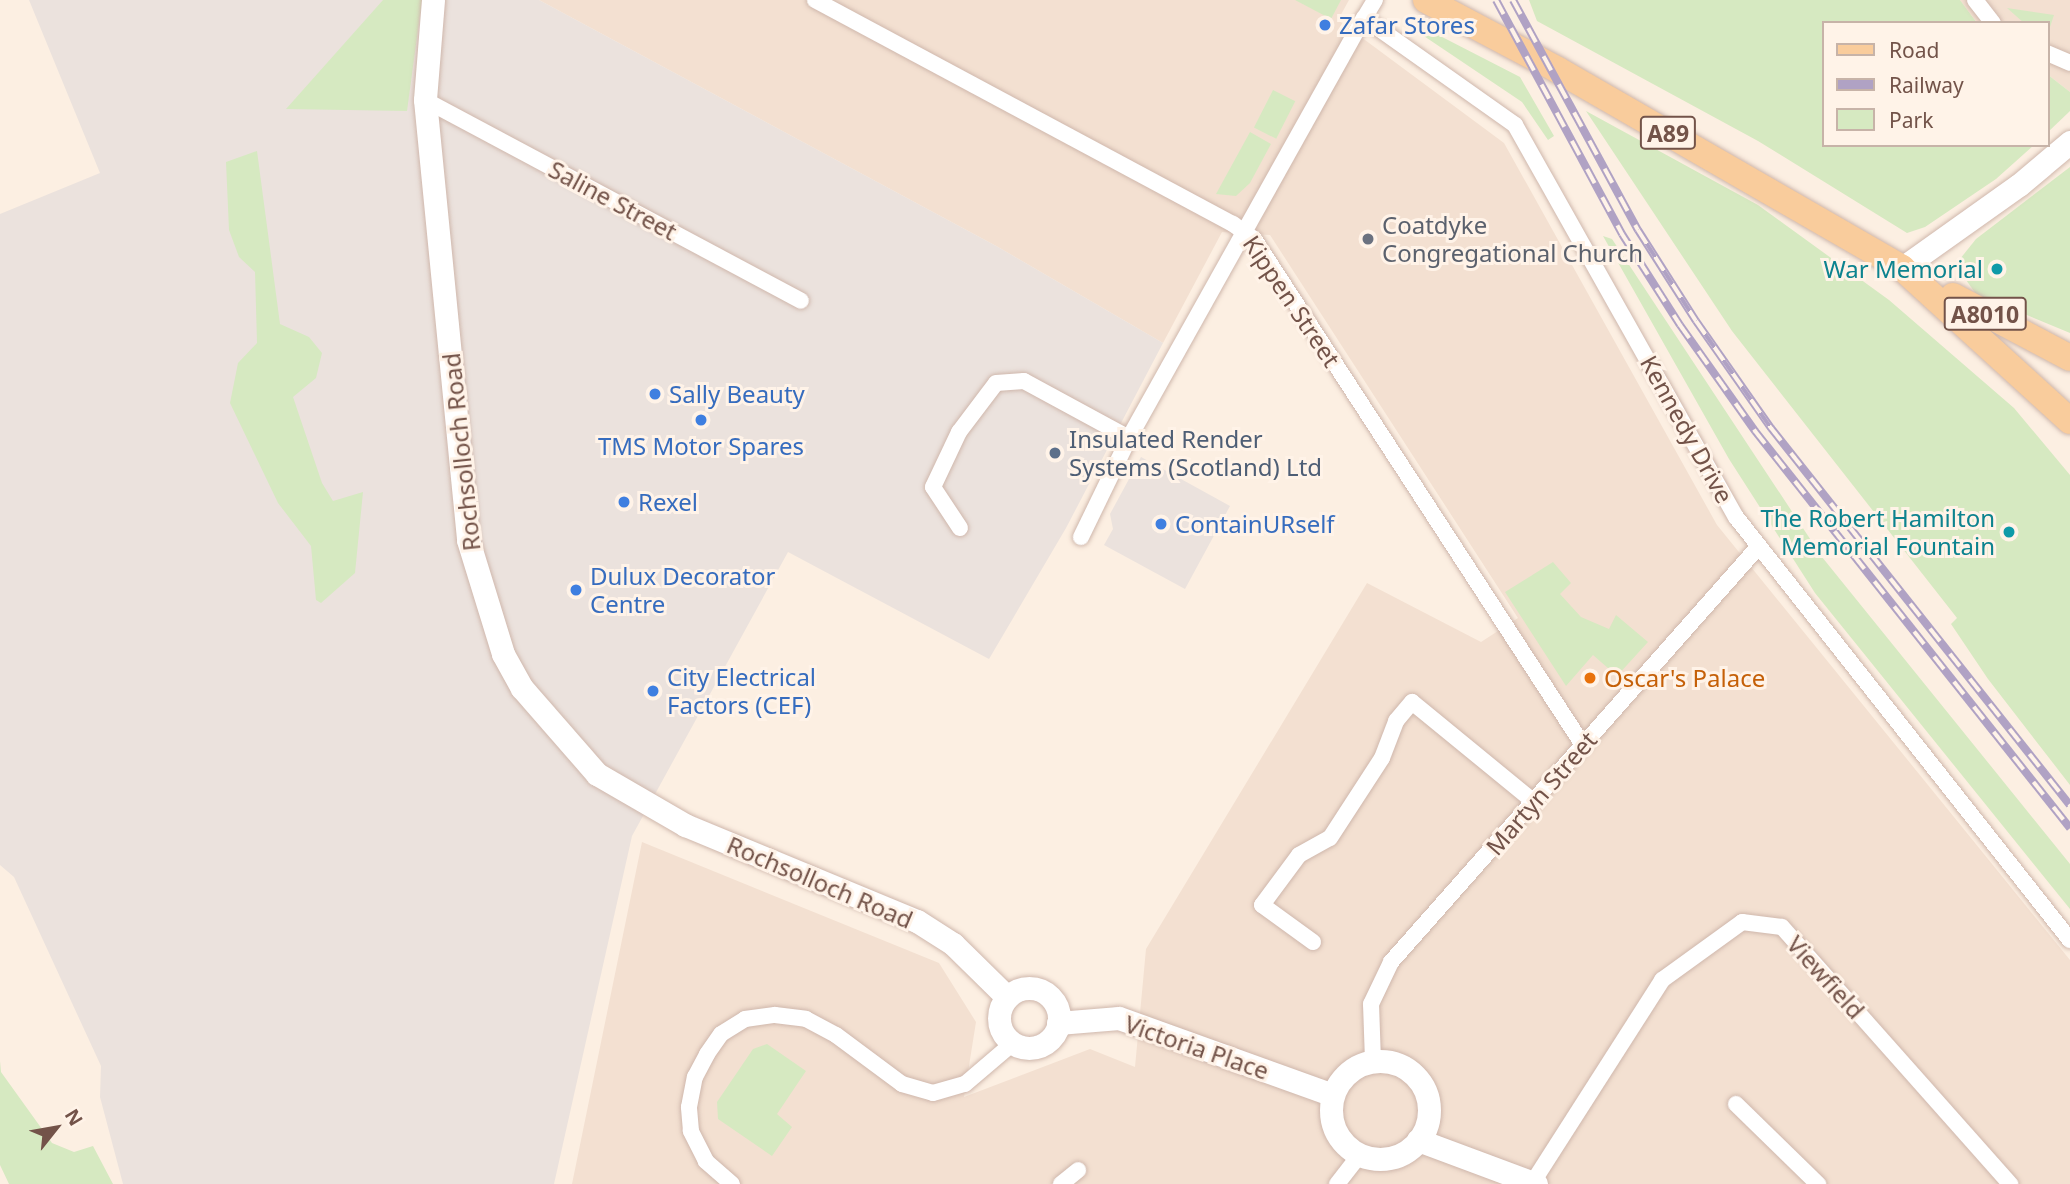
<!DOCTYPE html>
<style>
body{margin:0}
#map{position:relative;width:2070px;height:1184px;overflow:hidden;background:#fcefe2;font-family:"Noto Sans",sans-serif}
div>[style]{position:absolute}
.residential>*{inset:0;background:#f3e0d1}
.industrial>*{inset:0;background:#ebe2dd}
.green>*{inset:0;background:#d6e9c1;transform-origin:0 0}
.roads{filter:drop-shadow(0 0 2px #cfb7ac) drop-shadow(0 0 2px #cfb7ac)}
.street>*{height:16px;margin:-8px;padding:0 8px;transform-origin:8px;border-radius:8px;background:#fff}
.secondary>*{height:23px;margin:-11.5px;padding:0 11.5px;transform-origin:11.5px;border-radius:11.5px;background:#fff}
.secondary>.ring{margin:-11.5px;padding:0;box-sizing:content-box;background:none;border:23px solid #fff;border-radius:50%}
.primary>*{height:26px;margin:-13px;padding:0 13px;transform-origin:13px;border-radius:13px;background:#f9cc9c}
.rail>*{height:8px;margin-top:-4px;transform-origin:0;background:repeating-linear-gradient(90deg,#fff3e8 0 16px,#b0a2c4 0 32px);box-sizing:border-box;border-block:2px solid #b0a2c4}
.dots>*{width:19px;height:19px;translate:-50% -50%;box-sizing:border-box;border:4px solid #fff3e8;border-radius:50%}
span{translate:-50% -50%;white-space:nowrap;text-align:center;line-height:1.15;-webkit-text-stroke:6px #fff3e8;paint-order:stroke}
.shield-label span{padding:2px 5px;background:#fff3e8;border:2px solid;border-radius:5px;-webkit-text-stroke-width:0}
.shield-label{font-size:23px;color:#735349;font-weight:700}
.shop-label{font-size:24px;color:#366cbe}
.left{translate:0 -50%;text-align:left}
.street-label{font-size:24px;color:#735349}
.worship-label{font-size:24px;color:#5b616d}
.culture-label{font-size:24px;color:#0d838f}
.right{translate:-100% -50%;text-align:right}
.service-label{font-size:24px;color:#4e5e75}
.food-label{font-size:24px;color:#c56008}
.legend{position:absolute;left:1822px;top:21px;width:228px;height:126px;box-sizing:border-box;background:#fff3e8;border:2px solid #c7b3a8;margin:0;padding:9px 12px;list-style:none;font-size:21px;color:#735349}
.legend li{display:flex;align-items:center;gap:14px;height:35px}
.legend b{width:35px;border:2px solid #c7b3a8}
.north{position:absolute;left:21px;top:1093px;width:70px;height:70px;-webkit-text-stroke:5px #fff3e8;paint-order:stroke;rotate:59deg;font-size:19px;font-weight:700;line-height:28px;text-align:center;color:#735349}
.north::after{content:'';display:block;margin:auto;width:24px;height:32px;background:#735349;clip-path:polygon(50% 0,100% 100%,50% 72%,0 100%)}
</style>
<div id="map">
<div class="residential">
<i style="clip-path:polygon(539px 0,1349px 0,1338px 20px,1504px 143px,1717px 525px,2070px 960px,2070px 1184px,572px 1184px,642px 842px,939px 963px,976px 1022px,964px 1097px,1090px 1049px,1135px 1067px,1146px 949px,1367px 583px,1481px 642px,1518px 618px,1270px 235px,1222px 232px,1163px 343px,998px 247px)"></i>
<i style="clip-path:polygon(1960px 0,2070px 0,2070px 92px,2047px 74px,2047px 23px,1977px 23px)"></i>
</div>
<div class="industrial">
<i style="clip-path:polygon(29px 0,539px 0,998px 247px,1163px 343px,1066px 528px,989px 659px,788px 552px,632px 836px,554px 1184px,123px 1184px,100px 1097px,101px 1066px,14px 877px,0 865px,0 214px,100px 173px)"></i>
<i style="clip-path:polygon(1141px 457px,1230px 506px,1185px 589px,1104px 545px,1113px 529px,1110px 514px)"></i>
</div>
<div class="green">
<i style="clip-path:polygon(383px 0,422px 0,407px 111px,286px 109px)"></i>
<i style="clip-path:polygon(1295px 0,1341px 0,1331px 19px)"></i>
<i style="clip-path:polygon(1529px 0,1960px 0,1977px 23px,1823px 23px,1823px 145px,2034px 145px,1996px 179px,1925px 227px,1907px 233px,1758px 141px,1537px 21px)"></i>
<i style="clip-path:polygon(2007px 8px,2054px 15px,2048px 33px,2047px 23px,2024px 23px)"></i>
<i style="clip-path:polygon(1409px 20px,1520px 77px,1554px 136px,1548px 140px,1522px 102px,1406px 24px)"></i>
<i style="clip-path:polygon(2047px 74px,2070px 92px,2070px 111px,2047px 133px)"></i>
<i style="left:1273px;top:90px;width:25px;height:42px;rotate:27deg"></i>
<i style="clip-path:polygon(1586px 111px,1758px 205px,1889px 300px,2014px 408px,2070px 475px,2070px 785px,1988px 679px,1951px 624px,1957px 618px,1732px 331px)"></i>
<i style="clip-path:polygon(1250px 132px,1271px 144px,1250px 183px,1236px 196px,1216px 194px)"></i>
<i style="clip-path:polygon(257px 151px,280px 324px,309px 337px,322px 353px,316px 378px,293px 397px,322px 483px,333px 501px,363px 492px,355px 573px,321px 603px,316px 600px,311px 546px,278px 503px,230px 403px,238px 363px,257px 343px,255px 272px,239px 257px,229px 230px,226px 162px)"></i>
<i style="clip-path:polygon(2070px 167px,2070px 333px,1976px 294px,1959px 270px,1960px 259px,1976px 239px)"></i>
<i style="clip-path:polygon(1603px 236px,1612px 239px,1822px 557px,2070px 864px,2070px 909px,1815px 593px,1729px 459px)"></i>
<i style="clip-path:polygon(1553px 562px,1571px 583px,1560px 594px,1581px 617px,1609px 629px,1616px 615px,1648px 642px,1617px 676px,1593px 655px,1566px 686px,1505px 592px)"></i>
<i style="clip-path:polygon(767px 1044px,806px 1071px,777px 1114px,792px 1127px,772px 1156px,718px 1119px,717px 1102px,753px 1049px)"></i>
<i style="clip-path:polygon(0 1061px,1px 1072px,52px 1143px,74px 1152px,93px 1146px,113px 1184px,9px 1184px,0 1165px)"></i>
</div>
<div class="roads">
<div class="street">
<i style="left:815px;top:0;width:474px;rotate:28.2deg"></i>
<i style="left:1233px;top:224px;width:26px;rotate:36deg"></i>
<i style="left:1254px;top:239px;width:604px;rotate:56.97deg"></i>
<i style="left:1375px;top:0;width:21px;rotate:121deg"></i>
<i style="left:1364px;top:18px;width:185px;rotate:35.3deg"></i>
<i style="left:1515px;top:125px;width:450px;rotate:60.6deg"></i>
<i style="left:1736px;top:517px;width:539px;rotate:51.71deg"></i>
<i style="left:1975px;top:0;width:29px;rotate:52deg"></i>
<i style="left:2047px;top:53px;width:25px;rotate:23deg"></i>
<i style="left:425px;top:100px;width:426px;rotate:28.1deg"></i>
<i style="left:960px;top:528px;width:49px;rotate:-123.4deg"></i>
<i style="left:933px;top:487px;width:61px;rotate:-64.7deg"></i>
<i style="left:959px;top:432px;width:61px;rotate:-52.9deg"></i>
<i style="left:996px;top:383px;width:28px;rotate:-4deg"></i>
<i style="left:1024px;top:381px;width:119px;rotate:28.5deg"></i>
<i style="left:1129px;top:438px;width:481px;rotate:-60.8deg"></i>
<i style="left:1081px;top:537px;width:110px;rotate:-64.1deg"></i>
<i style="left:1313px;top:942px;width:63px;rotate:-144deg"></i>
<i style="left:1262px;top:905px;width:62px;rotate:-53.5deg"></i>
<i style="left:1299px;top:855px;width:35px;rotate:-29deg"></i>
<i style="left:1330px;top:838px;width:95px;rotate:-57deg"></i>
<i style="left:1382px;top:758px;width:40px;rotate:-69deg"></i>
<i style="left:1396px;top:721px;width:25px;rotate:-50deg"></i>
<i style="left:1412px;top:702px;width:158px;rotate:39.3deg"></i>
<i style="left:1373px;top:1061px;width:57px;rotate:-92deg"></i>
<i style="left:1371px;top:1004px;width:47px;rotate:-64.5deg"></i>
<i style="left:1391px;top:962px;width:555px;rotate:-48.5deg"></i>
<i style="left:1736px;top:1104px;width:115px;rotate:44.3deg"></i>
<i style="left:1533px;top:1182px;width:240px;rotate:-57.4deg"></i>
<i style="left:1662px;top:980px;width:99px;rotate:-35.9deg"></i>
<i style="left:1742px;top:922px;width:40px;rotate:7.1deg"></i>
<i style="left:1782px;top:927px;width:344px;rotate:48.4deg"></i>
<i style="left:732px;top:1184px;width:35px;rotate:-139deg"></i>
<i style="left:706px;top:1161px;width:34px;rotate:-117deg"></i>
<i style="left:691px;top:1131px;width:24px;rotate:-95deg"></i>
<i style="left:689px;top:1107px;width:31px;rotate:-79deg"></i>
<i style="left:695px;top:1077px;width:26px;rotate:-62deg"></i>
<i style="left:707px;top:1054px;width:24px;rotate:-55deg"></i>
<i style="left:721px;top:1034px;width:28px;rotate:-32deg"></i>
<i style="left:745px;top:1019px;width:30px;rotate:-8deg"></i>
<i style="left:775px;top:1015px;width:31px;rotate:7deg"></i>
<i style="left:806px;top:1019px;width:34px;rotate:28deg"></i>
<i style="left:836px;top:1035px;width:82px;rotate:36.6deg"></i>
<i style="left:902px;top:1084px;width:32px;rotate:16deg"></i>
<i style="left:933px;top:1093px;width:33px;rotate:-16deg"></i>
<i style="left:965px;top:1084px;width:63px;rotate:-40.5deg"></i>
<i style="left:1061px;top:1184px;width:22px;rotate:-39deg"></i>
<i style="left:1337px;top:1184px;width:37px;rotate:-52deg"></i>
</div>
<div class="secondary">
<i style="left:433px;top:0;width:100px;rotate:94.6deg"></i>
<i style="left:425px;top:100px;width:442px;rotate:84.4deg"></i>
<i style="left:468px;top:540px;width:119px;rotate:72.9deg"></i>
<i style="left:503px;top:654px;width:39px;rotate:61deg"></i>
<i style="left:522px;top:688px;width:114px;rotate:48.9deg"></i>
<i style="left:597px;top:774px;width:102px;rotate:30.1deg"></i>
<i style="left:685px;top:825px;width:251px;rotate:22.5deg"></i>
<i style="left:917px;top:921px;width:43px;rotate:32.6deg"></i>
<i style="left:953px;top:944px;width:76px;rotate:44.5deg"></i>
<i style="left:1902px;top:268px;width:143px;rotate:-35.4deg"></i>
<i style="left:2019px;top:185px;width:67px;rotate:-40.1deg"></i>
<i class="ring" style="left:999px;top:988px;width:37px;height:37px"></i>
<i style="left:1058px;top:1023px;width:61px;rotate:-4.7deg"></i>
<i style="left:1119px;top:1018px;width:227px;rotate:19.8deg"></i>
<i class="ring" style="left:1331px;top:1061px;width:75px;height:75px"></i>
<i style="left:1418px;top:1140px;width:126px;rotate:20.4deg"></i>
</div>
<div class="primary">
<i style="left:1426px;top:0;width:149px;rotate:27.9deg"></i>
<i style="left:1558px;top:70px;width:397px;rotate:29.9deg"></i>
<i style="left:1902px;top:268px;width:227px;rotate:42.3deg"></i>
<i style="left:1953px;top:296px;width:132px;rotate:27.9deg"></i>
</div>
</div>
<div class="rail">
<i style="left:1496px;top:0;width:266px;rotate:61.7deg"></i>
<i style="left:1622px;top:234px;width:108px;rotate:57.5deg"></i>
<i style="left:1680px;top:325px;width:130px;rotate:54.7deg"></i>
<i style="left:1755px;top:431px;width:507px;rotate:51.57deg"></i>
<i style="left:1513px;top:0;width:262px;rotate:61.5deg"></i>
<i style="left:1638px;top:230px;width:108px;rotate:57.5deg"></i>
<i style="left:1696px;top:321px;width:131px;rotate:55deg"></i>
<i style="left:1771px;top:428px;width:481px;rotate:51.6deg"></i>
</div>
<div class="dots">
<i style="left:1325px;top:25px;background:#3f7fe0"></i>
<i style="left:1368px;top:239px;background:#6b7280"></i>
<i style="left:1997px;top:269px;background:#0f9aa8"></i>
<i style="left:655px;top:394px;background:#3f7fe0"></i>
<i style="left:701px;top:420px;background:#3f7fe0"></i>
<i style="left:1055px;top:453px;background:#5c6f8a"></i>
<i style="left:624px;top:502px;background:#3f7fe0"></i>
<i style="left:1161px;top:524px;background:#3f7fe0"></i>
<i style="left:2009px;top:532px;background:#0f9aa8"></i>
<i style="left:576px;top:590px;background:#3f7fe0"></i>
<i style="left:1590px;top:678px;background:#e8710a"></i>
<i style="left:653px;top:691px;background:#3f7fe0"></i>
</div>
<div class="shield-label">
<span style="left:1668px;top:133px">A89</span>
<span style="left:1985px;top:314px">A8010</span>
</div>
<div class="shop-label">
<span class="left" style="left:1339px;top:25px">Zafar Stores</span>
<span class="left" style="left:669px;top:394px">Sally Beauty</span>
<span style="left:701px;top:446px">TMS Motor Spares</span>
<span class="left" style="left:638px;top:502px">Rexel</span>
<span class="left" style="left:1175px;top:524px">ContainURself</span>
<span class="left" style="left:590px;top:590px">Dulux Decorator<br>Centre</span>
<span class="left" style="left:667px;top:691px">City Electrical<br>Factors (CEF)</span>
</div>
<div class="street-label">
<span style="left:613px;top:200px;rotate:28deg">Saline Street</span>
<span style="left:1292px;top:301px;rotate:56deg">Kippen Street</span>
<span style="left:1687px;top:429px;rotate:61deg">Kennedy Drive</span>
<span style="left:461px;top:452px;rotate:-96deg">Rochsolloch Road</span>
<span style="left:1541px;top:793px;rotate:-49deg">Martyn Street</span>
<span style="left:820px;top:882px;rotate:23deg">Rochsolloch Road</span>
<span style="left:1826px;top:977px;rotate:48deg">Viewfield</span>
<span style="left:1197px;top:1047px;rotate:19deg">Victoria Place</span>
</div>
<div class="worship-label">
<span class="left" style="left:1382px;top:239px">Coatdyke<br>Congregational Church</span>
</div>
<div class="culture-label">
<span class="right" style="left:1983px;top:269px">War Memorial</span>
<span class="right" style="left:1995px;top:532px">The Robert Hamilton<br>Memorial Fountain</span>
</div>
<div class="service-label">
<span class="left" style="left:1069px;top:453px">Insulated Render<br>Systems (Scotland) Ltd</span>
</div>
<div class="food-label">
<span class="left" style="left:1604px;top:678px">Oscar's Palace</span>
</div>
<ul class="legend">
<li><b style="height:9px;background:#f9cc9c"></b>Road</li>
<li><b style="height:9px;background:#b0a2c4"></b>Railway</li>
<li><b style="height:19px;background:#d6e9c1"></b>Park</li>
</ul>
<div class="north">N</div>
</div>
